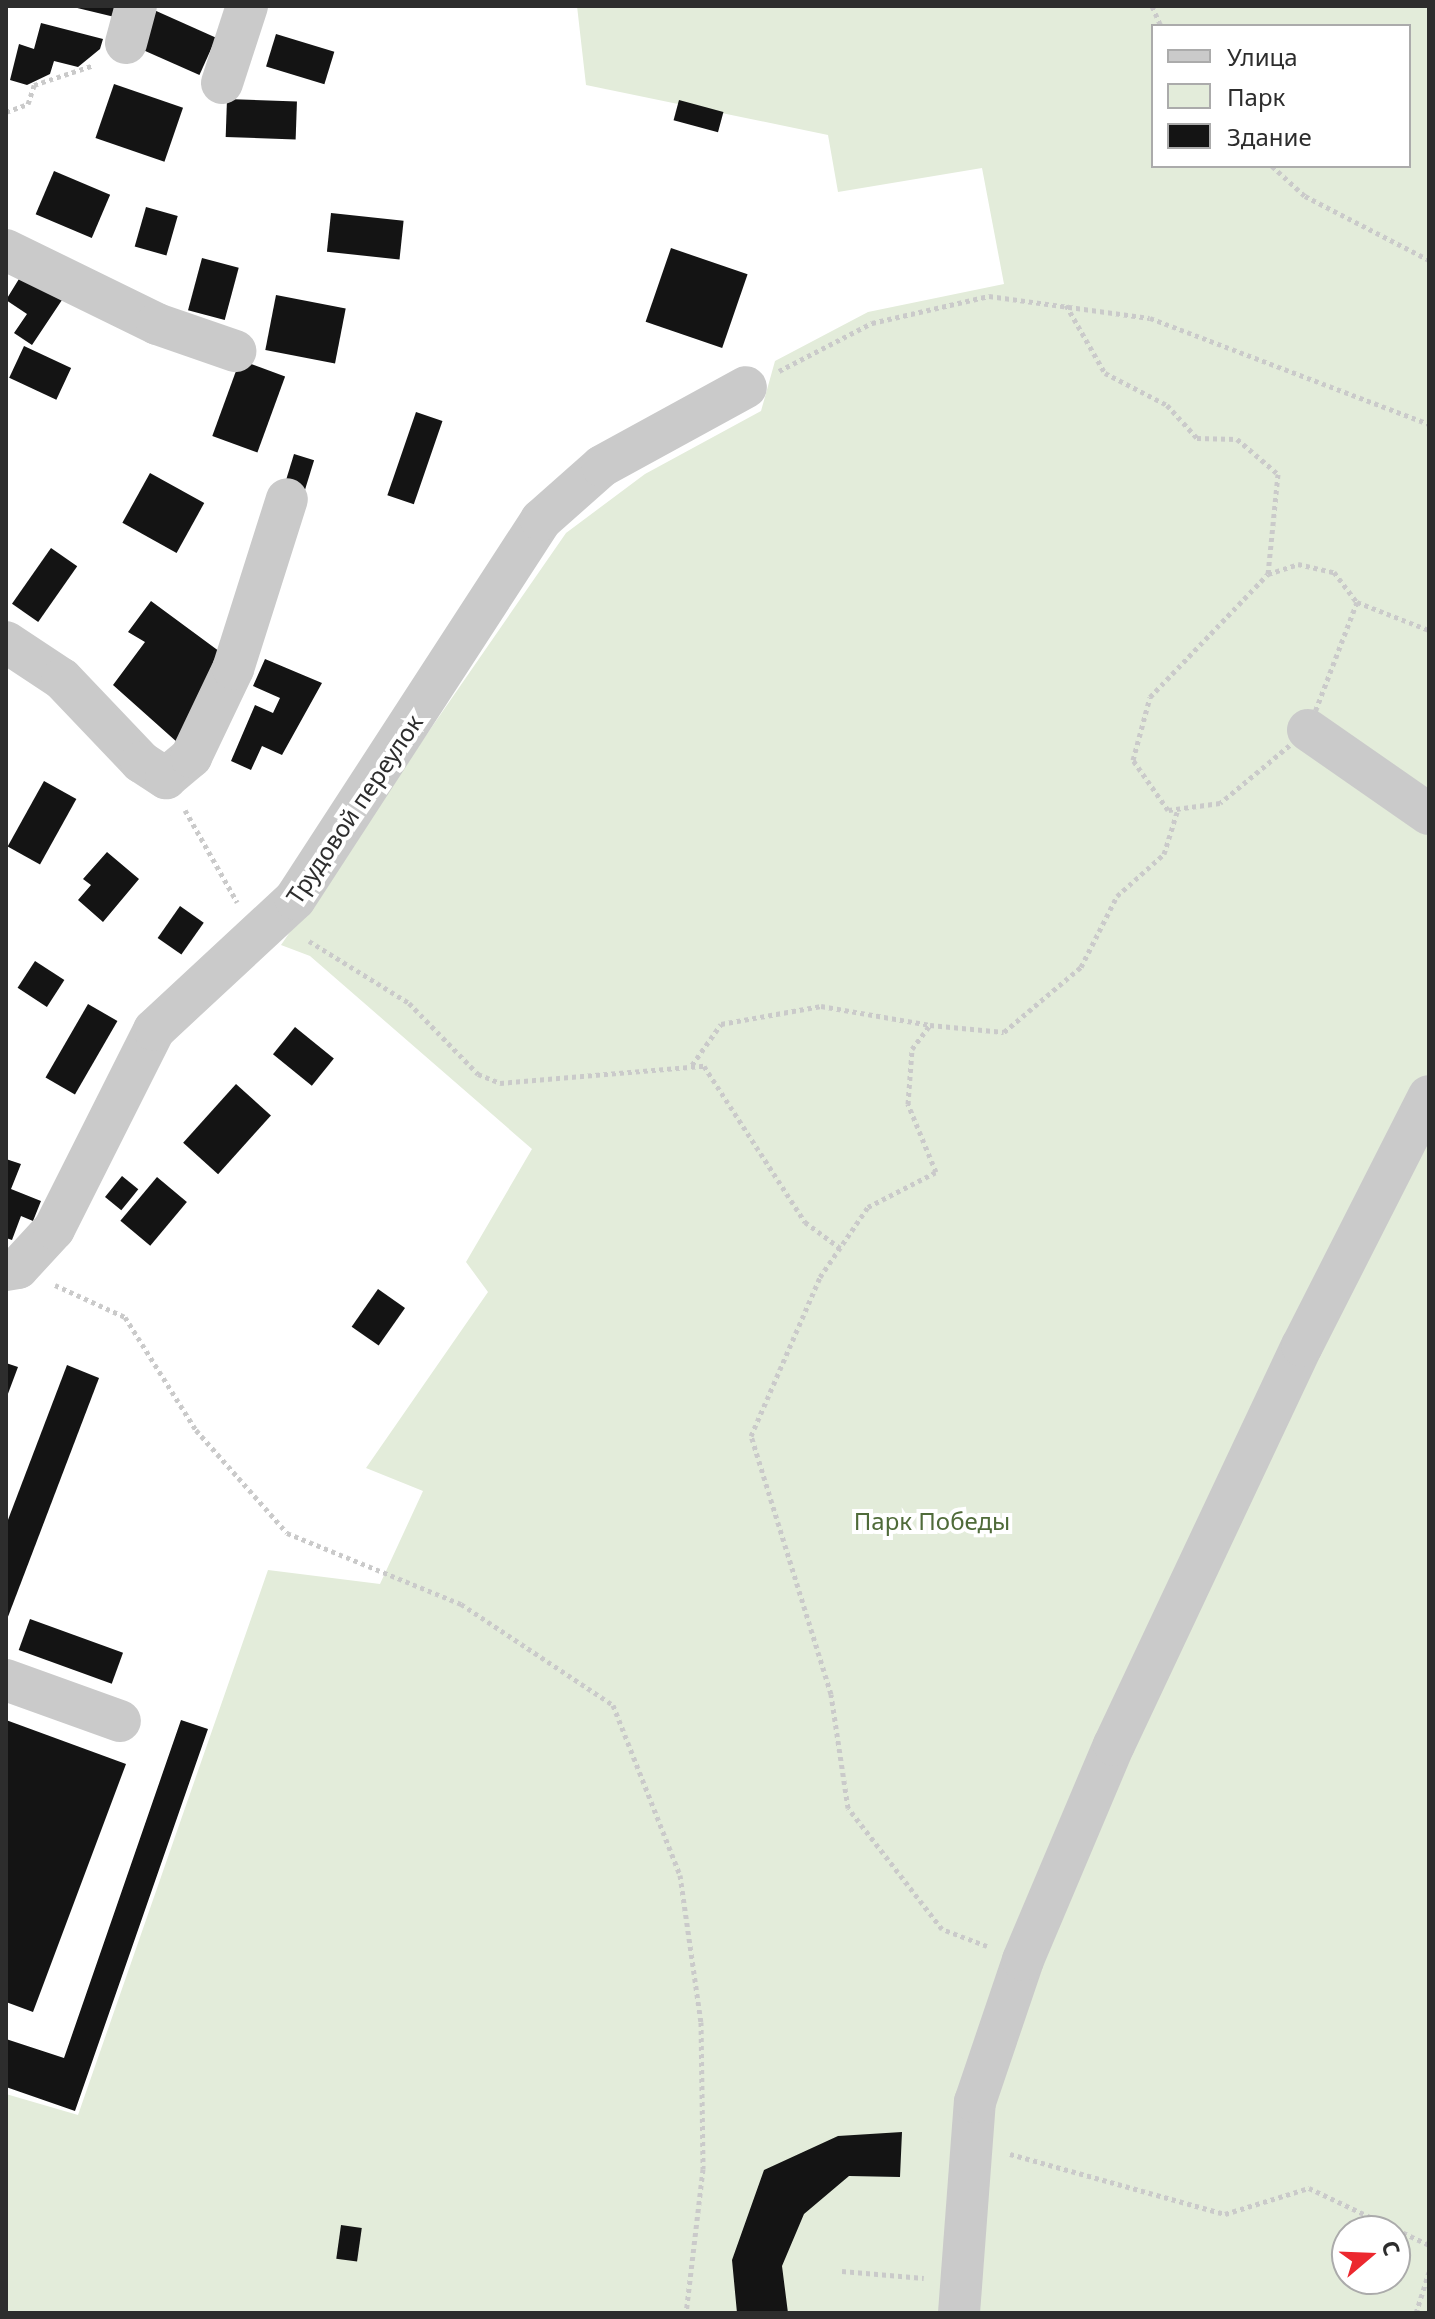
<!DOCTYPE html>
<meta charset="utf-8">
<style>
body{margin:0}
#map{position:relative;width:1435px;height:2319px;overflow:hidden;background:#fff;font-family:"Noto Sans",sans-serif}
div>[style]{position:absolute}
.green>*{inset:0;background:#e3ecda}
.building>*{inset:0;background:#141414;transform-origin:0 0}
.path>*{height:5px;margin-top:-2.5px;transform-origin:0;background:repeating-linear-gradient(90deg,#cacaca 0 4px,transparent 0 8px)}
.minor>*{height:42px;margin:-21px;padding:0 21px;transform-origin:21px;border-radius:21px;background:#cacaca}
span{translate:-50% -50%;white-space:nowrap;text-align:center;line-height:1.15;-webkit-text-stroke:8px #fff;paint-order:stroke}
.street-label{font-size:24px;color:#2d2d2d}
.park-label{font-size:24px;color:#4f6b39}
.frame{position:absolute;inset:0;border:8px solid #2d2d2d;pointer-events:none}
.legend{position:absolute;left:1151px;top:24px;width:260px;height:144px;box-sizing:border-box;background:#fff;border:2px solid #ababab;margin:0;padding:10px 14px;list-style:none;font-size:24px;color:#2d2d2d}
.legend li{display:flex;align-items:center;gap:16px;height:40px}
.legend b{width:40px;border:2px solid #ababab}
.north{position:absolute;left:1331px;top:2215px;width:80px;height:80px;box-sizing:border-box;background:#fff;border:2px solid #ababab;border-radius:50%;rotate:71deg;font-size:22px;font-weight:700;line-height:32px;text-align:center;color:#2d2d2d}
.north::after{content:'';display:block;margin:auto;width:28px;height:36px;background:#ec282f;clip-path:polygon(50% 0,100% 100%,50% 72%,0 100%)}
</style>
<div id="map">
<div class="green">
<i style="clip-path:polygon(evenodd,577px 6px,1429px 6px,1429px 2313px,6px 2313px,6px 2094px,78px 2115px,268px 1570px,380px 1584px,423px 1491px,366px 1468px,488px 1292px,466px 1262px,532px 1149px,310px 956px,281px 945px,566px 533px,645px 474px,761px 411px,775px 361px,868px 312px,1004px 284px,982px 168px,838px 192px,828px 135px,586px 85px,577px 6px,1153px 26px,1409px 26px,1409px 166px,1153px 166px,1153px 26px,577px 6px,1347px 2231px,1395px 2231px,1395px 2279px,1347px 2279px,1347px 2231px)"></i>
</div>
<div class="building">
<i style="clip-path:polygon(69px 6px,131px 6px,127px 20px)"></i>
<i style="left:154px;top:10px;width:68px;height:41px;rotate:24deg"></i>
<i style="clip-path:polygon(41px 23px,103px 39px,100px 49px,78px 67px,54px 61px,50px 74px,27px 85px,10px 80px,19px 44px,34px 49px)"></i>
<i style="left:276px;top:34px;width:61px;height:34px;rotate:17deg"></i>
<i style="left:114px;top:84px;width:73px;height:57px;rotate:19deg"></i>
<i style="left:227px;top:99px;width:70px;height:38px;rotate:2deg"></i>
<i style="left:679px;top:100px;width:46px;height:21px;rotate:15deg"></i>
<i style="left:54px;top:171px;width:61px;height:47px;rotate:23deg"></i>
<i style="left:146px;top:207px;width:33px;height:41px;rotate:16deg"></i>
<i style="left:331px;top:213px;width:73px;height:39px;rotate:6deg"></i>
<i style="left:671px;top:248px;width:81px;height:78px;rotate:19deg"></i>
<i style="left:202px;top:258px;width:38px;height:54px;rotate:15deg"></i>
<i style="clip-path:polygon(22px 274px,62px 300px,32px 345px,14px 333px,27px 314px,6px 300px)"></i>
<i style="left:276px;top:295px;width:71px;height:56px;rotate:11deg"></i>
<i style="left:24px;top:346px;width:52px;height:35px;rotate:25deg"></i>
<i style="left:240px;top:360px;width:48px;height:81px;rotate:20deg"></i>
<i style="left:416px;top:412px;width:28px;height:88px;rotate:19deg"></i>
<i style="left:294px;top:454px;width:21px;height:35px;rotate:17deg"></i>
<i style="left:150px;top:473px;width:62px;height:57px;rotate:29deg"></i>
<i style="left:51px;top:548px;width:32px;height:68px;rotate:35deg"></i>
<i style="clip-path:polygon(151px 601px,231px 660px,187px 751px,113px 685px,145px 642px,128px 632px)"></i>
<i style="clip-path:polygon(265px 659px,322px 683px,282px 755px,262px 746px,251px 770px,231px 761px,255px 705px,273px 713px,280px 698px,253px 686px)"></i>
<i style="left:44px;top:781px;width:37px;height:75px;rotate:29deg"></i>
<i style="clip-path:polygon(107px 852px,139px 879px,103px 922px,78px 900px,91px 885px,83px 879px)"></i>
<i style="left:180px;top:906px;width:29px;height:39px;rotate:35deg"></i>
<i style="left:35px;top:961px;width:35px;height:32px;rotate:33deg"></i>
<i style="left:88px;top:1004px;width:34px;height:85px;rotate:30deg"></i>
<i style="left:295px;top:1027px;width:50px;height:35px;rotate:39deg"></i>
<i style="left:236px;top:1084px;width:47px;height:79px;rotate:42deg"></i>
<i style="clip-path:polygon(6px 1159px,21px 1164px,11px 1189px,41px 1201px,33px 1221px,21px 1216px,12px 1240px,6px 1238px)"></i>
<i style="left:122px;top:1176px;width:21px;height:27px;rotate:39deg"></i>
<i style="left:157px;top:1177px;width:39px;height:57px;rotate:40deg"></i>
<i style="left:378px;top:1289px;width:33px;height:46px;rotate:35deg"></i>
<i style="clip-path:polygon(6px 1363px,18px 1367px,6px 1399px)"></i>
<i style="clip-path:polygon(67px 1365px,99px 1378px,6px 1622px,6px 1525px)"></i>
<i style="left:30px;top:1619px;width:99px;height:33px;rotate:20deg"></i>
<i style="clip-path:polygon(6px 1720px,126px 1764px,33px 2012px,6px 2002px)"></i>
<i style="clip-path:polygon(181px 1720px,208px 1729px,75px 2111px,6px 2087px,6px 2039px,64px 2058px)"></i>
<i style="clip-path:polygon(902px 2132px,900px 2177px,849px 2176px,804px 2214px,782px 2266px,788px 2313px,737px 2313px,732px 2260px,764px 2170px,838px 2136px)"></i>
<i style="left:341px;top:2225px;width:21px;height:34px;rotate:8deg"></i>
</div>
<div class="path">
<i style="left:1152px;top:6px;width:22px;rotate:66deg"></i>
<i style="left:6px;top:112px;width:23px;rotate:-20deg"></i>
<i style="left:28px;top:104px;width:20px;rotate:-72deg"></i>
<i style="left:34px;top:85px;width:63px;rotate:-18.4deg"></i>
<i style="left:1272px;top:166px;width:45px;rotate:42.3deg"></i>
<i style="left:1305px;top:196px;width:140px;rotate:27.3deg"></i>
<i style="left:1066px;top:305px;width:78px;rotate:60.2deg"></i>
<i style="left:1105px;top:373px;width:70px;rotate:27.3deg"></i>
<i style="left:1167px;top:405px;width:45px;rotate:47.7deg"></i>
<i style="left:1197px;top:438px;width:40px;rotate:1.4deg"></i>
<i style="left:1237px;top:439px;width:54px;rotate:40.5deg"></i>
<i style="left:1278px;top:474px;width:100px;rotate:95.7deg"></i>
<i style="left:779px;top:371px;width:105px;rotate:-27.3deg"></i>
<i style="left:872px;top:323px;width:120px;rotate:-13deg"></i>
<i style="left:989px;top:296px;width:162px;rotate:7.8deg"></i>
<i style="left:1150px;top:318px;width:298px;rotate:20.8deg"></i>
<i style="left:1298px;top:564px;width:37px;rotate:13deg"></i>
<i style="left:1334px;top:572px;width:38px;rotate:53deg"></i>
<i style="left:1357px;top:602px;width:137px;rotate:110.9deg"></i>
<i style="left:1308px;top:730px;width:114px;rotate:140.3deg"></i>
<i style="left:1220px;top:803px;width:52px;rotate:172.3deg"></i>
<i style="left:1168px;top:810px;width:61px;rotate:-125deg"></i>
<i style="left:1133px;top:760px;width:65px;rotate:-74.9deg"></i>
<i style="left:1150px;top:697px;width:170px;rotate:-46.2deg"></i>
<i style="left:1268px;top:574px;width:32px;rotate:-18deg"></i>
<i style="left:1357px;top:602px;width:77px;rotate:21.3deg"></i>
<i style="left:185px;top:810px;width:106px;rotate:60.5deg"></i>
<i style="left:309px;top:941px;width:118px;rotate:31.8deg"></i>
<i style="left:409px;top:1003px;width:99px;rotate:45.8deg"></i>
<i style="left:478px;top:1074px;width:24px;rotate:22deg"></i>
<i style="left:500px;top:1083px;width:205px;rotate:-4.8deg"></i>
<i style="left:704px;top:1066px;width:186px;rotate:57.1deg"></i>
<i style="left:805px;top:1222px;width:44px;rotate:36.6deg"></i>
<i style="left:692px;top:1065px;width:50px;rotate:-54.7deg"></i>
<i style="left:721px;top:1024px;width:102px;rotate:-10.2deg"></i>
<i style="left:821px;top:1006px;width:111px;rotate:9.9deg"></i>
<i style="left:55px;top:1285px;width:77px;rotate:24.6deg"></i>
<i style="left:125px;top:1317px;width:133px;rotate:57.9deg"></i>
<i style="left:196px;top:1430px;width:137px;rotate:48.5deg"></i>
<i style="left:287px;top:1533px;width:188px;rotate:22.2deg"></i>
<i style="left:461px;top:1604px;width:182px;rotate:33.6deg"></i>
<i style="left:613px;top:1705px;width:183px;rotate:68.5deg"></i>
<i style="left:680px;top:1875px;width:148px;rotate:81.9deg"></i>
<i style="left:701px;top:2022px;width:147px;rotate:89.2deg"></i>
<i style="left:703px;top:2169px;width:145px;rotate:96.7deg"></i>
<i style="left:987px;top:1946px;width:48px;rotate:-159.3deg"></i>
<i style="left:942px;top:1929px;width:153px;rotate:-127.8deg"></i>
<i style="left:848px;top:1808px;width:115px;rotate:-98.5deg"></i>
<i style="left:831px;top:1694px;width:270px;rotate:-107.2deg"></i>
<i style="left:751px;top:1436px;width:173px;rotate:-66.5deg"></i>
<i style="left:820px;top:1277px;width:85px;rotate:-55.6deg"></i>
<i style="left:868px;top:1207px;width:76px;rotate:-27.2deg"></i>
<i style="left:936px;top:1172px;width:74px;rotate:-112.4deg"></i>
<i style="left:908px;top:1104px;width:55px;rotate:-85.8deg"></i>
<i style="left:912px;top:1049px;width:30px;rotate:-53deg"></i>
<i style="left:930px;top:1025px;width:74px;rotate:5.4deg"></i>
<i style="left:1004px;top:1032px;width:101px;rotate:-40.2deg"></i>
<i style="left:1081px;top:967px;width:80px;rotate:-63.1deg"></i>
<i style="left:1117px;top:896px;width:63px;rotate:-41.8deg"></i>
<i style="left:1164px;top:854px;width:47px;rotate:-72.7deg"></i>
<i style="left:1010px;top:2154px;width:223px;rotate:15.6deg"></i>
<i style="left:1225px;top:2214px;width:88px;rotate:-17.2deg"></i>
<i style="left:1309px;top:2188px;width:133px;rotate:25.4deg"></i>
<i style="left:842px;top:2271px;width:82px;rotate:4.9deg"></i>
<i style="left:1416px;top:2313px;width:43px;rotate:-72.4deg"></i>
</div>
<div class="minor">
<i style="left:126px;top:43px;width:38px;rotate:-75deg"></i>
<i style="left:222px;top:83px;width:81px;rotate:-72deg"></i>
<i style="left:6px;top:250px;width:168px;rotate:26.1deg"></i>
<i style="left:157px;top:324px;width:83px;rotate:19.1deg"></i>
<i style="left:6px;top:642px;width:67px;rotate:33.5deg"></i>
<i style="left:62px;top:679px;width:115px;rotate:46.4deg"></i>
<i style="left:141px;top:762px;width:30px;rotate:33deg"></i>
<i style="left:166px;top:778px;width:33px;rotate:-40deg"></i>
<i style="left:191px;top:757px;width:98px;rotate:-64.5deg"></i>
<i style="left:233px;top:669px;width:178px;rotate:-72.4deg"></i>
<i style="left:1308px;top:730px;width:147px;rotate:34.8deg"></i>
<i style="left:6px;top:1270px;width:12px;rotate:-9deg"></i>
<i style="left:18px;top:1268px;width:53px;rotate:-47.3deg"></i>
<i style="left:54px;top:1229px;width:223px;rotate:-63.3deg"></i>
<i style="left:154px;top:1030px;width:192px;rotate:-42.9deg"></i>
<i style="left:295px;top:899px;width:452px;rotate:-57deg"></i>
<i style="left:541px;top:520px;width:81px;rotate:-41.5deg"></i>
<i style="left:602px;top:466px;width:164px;rotate:-28.7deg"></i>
<i style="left:6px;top:1680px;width:121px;rotate:19.8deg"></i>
<i style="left:959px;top:2313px;width:212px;rotate:-85.7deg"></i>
<i style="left:975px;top:2102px;width:150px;rotate:-71.3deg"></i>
<i style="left:1023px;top:1960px;width:233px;rotate:-67.1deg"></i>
<i style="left:1114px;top:1745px;width:441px;rotate:-64.8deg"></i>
<i style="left:1302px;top:1346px;width:280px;rotate:-63.1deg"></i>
</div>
<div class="street-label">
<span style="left:354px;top:809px;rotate:-56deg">Трудовой переулок</span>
</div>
<div class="park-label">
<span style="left:932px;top:1521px">Парк Победы</span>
</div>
<div class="frame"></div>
<ul class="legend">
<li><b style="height:10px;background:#cacaca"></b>Улица</li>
<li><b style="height:22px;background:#e3ecda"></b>Парк</li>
<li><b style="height:22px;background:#141414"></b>Здание</li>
</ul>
<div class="north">С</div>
</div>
